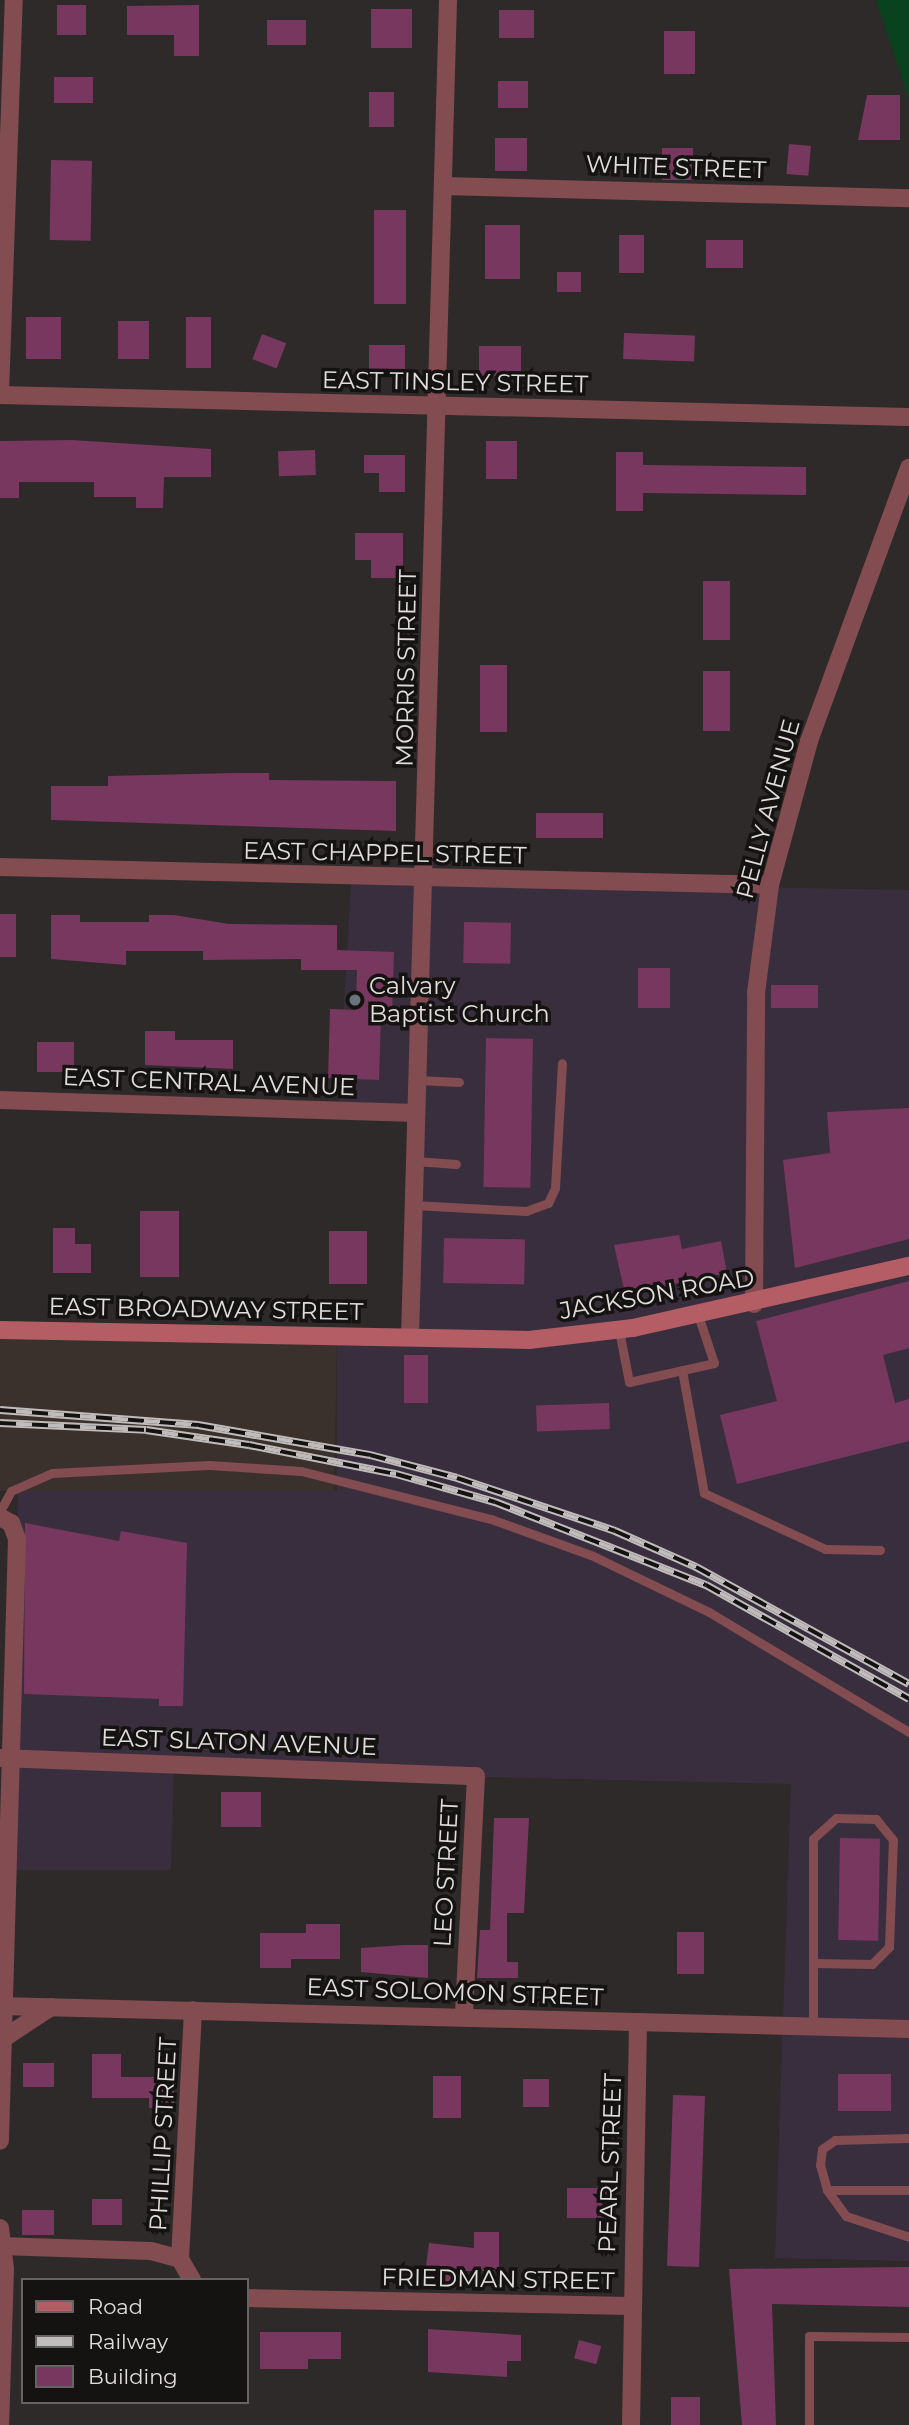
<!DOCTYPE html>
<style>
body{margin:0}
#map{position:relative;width:909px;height:2425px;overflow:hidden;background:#2d2a29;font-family:Montserrat,sans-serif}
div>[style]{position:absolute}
.built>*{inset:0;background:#3a302c;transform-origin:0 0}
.industrial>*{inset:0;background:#392e3d}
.green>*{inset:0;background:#08421f}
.building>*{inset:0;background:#78375e;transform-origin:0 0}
.lane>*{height:9px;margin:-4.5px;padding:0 4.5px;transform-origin:4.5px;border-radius:4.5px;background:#834c50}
.street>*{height:18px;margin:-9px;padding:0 9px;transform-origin:9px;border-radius:9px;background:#834c50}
.secondary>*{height:18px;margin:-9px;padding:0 9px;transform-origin:9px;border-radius:9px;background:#b45d65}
.rail>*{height:8px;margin-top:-4px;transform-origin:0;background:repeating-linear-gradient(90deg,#151312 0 16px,#bfbcbb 0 32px);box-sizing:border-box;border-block:2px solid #bfbcbb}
.dots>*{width:19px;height:19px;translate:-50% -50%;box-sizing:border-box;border:4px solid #151312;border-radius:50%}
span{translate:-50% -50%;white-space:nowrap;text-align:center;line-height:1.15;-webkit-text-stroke:7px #151312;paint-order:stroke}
.street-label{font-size:24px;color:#e0dddc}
.poi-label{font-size:24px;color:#e0dddc}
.left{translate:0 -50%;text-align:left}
.legend{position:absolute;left:21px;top:2278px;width:228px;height:126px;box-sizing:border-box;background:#151312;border:2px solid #666463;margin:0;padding:9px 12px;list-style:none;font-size:21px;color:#e0dddc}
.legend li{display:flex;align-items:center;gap:14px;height:35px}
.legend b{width:35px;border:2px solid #666463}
</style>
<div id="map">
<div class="built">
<i style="left:0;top:1334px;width:337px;height:157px;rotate:1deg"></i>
</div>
<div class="industrial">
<i style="clip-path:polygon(422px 881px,909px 890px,909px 2261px,775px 2258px,791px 1784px,174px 1770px,171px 1870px,10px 1870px,18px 1491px,337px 1491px,337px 1342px,406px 1342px,411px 1115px,338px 1110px,351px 884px)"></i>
</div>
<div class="green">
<i style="clip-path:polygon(876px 0,909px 0,909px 99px)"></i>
</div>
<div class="building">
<i style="left:57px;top:5px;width:29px;height:30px"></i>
<i style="clip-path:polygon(199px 5px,199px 56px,174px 56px,174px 35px,127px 35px,127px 6px)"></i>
<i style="left:371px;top:9px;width:41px;height:39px"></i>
<i style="left:499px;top:10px;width:35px;height:28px"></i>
<i style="left:267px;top:20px;width:39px;height:25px"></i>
<i style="left:664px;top:31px;width:31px;height:43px"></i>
<i style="left:54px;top:77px;width:39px;height:26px"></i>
<i style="left:498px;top:81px;width:30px;height:27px"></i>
<i style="left:369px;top:92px;width:25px;height:35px"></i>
<i style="clip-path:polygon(867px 95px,900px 95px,900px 140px,858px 140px)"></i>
<i style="left:495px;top:138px;width:32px;height:33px"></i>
<i style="left:789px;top:144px;width:22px;height:30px;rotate:5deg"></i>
<i style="left:662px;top:148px;width:31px;height:32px"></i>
<i style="left:51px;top:160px;width:41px;height:80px;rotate:1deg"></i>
<i style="left:374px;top:210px;width:32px;height:94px"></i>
<i style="left:485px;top:225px;width:35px;height:54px"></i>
<i style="left:619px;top:235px;width:25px;height:38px"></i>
<i style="left:706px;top:240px;width:37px;height:28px"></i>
<i style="left:557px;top:272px;width:24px;height:20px"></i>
<i style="left:26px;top:317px;width:35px;height:42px"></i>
<i style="left:186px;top:317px;width:25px;height:51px"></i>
<i style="left:118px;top:321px;width:31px;height:38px"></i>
<i style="left:624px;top:333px;width:71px;height:26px;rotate:2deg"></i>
<i style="left:262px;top:334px;width:26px;height:27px;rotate:21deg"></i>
<i style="left:369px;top:345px;width:36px;height:28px"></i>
<i style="left:479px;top:346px;width:42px;height:30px"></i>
<i style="clip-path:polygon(72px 440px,211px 449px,211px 477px,164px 477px,163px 508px,136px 508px,136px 497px,94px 497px,94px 482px,19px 482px,19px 498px,0 498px,0 441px)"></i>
<i style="left:486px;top:441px;width:31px;height:38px"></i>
<i style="left:315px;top:450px;width:25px;height:37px;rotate:88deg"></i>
<i style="clip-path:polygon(616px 452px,643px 452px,643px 465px,806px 467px,806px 495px,643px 493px,643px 511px,616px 511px)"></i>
<i style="clip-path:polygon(364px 455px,405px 455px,405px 492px,379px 492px,379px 473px,364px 473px)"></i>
<i style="clip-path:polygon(355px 533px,403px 533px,403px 578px,371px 578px,371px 560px,355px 560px)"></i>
<i style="left:703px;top:581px;width:27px;height:59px"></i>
<i style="left:480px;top:665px;width:27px;height:67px"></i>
<i style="left:703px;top:671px;width:27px;height:60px"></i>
<i style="clip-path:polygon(234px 773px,269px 773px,269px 780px,396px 781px,396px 831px,51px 820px,51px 786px,108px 786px,108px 776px)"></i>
<i style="left:536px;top:813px;width:67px;height:25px"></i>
<i style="left:0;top:914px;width:16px;height:43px"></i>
<i style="clip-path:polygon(51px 915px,80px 915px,80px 922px,149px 922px,149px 915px,174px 915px,229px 924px,337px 925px,337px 950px,394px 952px,392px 1018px,381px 1017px,379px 1080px,328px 1078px,330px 1009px,356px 1010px,357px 970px,301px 970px,301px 959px,203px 960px,203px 951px,126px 951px,126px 965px,51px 959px)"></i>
<i style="left:464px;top:922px;width:47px;height:41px;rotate:1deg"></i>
<i style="left:638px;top:968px;width:32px;height:40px"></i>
<i style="left:771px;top:985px;width:47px;height:23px"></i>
<i style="clip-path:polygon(145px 1031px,175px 1031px,175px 1040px,233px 1040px,233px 1069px,145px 1065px)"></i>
<i style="left:486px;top:1038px;width:47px;height:149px;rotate:1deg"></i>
<i style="left:37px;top:1042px;width:37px;height:30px"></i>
<i style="clip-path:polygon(909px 1108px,909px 1239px,795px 1268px,783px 1160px,830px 1153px,827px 1112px)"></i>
<i style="left:140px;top:1211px;width:39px;height:66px"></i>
<i style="clip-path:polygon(53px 1228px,75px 1228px,75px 1244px,91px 1244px,91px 1273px,53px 1273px)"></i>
<i style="left:329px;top:1231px;width:38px;height:53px"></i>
<i style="clip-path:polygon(679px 1235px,682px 1249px,721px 1241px,727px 1273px,625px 1294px,614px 1245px)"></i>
<i style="left:444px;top:1238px;width:81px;height:45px;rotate:1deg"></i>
<i style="clip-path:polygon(909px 1281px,909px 1348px,883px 1355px,895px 1403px,909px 1399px,909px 1441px,737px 1484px,720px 1415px,777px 1401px,756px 1321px)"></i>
<i style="left:404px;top:1355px;width:24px;height:48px"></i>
<i style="left:609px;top:1403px;width:26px;height:73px;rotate:88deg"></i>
<i style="clip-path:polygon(25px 1523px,119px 1541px,121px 1531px,187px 1543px,183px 1706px,159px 1706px,159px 1699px,24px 1694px)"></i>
<i style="left:221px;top:1792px;width:40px;height:35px"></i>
<i style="clip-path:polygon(494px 1818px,529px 1818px,524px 1913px,507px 1913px,507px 1962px,518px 1962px,518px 1978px,477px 1978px,480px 1930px,490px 1930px)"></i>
<i style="left:840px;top:1838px;width:40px;height:102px;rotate:1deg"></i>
<i style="clip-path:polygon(306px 1924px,340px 1924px,340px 1959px,291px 1959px,291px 1968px,260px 1968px,260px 1933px,306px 1933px)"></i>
<i style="left:677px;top:1932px;width:27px;height:42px"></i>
<i style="clip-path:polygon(404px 1945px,428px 1945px,428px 1978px,361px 1972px,361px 1948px)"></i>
<i style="clip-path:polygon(92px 2054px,121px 2054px,121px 2077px,174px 2077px,174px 2108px,149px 2108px,149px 2098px,92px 2098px)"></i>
<i style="left:23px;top:2063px;width:31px;height:24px"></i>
<i style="left:838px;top:2074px;width:53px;height:37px"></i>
<i style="left:433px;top:2076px;width:28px;height:42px"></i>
<i style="left:523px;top:2079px;width:26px;height:28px"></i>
<i style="left:673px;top:2095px;width:32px;height:171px;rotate:2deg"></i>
<i style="left:567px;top:2188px;width:44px;height:30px"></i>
<i style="left:92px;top:2199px;width:30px;height:26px"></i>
<i style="left:22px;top:2210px;width:32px;height:25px"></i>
<i style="clip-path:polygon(474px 2232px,499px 2232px,499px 2271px,458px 2271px,448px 2283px,431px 2281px,425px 2274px,429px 2243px,474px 2248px)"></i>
<i style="clip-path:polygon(909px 2267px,909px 2307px,772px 2304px,776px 2425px,742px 2425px,729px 2269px)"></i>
<i style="clip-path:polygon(428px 2329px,521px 2335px,521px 2361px,507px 2361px,507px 2377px,428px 2372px)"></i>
<i style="clip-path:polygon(260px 2332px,341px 2332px,341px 2359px,308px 2359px,308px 2369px,260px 2369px)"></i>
<i style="left:579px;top:2340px;width:23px;height:19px;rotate:15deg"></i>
<i style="left:671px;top:2397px;width:29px;height:28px"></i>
</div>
<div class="lane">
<i style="left:417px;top:1080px;width:42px;rotate:2.7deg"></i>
<i style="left:415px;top:1161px;width:41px;rotate:4.2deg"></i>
<i style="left:414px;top:1205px;width:112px;rotate:3.1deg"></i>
<i style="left:526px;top:1211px;width:23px;rotate:-20deg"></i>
<i style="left:548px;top:1203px;width:17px;rotate:-65deg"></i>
<i style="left:555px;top:1188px;width:125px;rotate:-86.8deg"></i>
<i style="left:619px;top:1330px;width:53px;rotate:79.1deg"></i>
<i style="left:629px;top:1382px;width:87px;rotate:-12.6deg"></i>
<i style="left:714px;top:1363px;width:51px;rotate:-108.4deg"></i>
<i style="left:682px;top:1370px;width:125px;rotate:79.9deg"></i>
<i style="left:704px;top:1493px;width:133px;rotate:24.8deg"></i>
<i style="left:825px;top:1549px;width:55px;rotate:1deg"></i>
<i style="left:0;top:1511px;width:23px;rotate:-61deg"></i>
<i style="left:11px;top:1491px;width:45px;rotate:-23.7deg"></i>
<i style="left:52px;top:1473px;width:157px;rotate:-2.9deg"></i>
<i style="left:209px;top:1465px;width:92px;rotate:3.7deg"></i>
<i style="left:301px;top:1471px;width:196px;rotate:14.2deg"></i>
<i style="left:491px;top:1519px;width:106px;rotate:19.8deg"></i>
<i style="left:591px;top:1555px;width:131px;rotate:25.8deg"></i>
<i style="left:709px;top:1612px;width:233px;rotate:31deg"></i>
<i style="left:813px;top:1963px;width:59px;rotate:1deg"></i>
<i style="left:872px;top:1964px;width:24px;rotate:-45deg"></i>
<i style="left:889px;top:1947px;width:107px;rotate:-87.9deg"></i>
<i style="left:893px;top:1840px;width:27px;rotate:-129deg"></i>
<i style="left:876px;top:1819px;width:40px;rotate:-178.6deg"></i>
<i style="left:836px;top:1818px;width:31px;rotate:138deg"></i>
<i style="left:813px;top:1839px;width:187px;rotate:90deg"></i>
<i style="left:909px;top:2138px;width:74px;rotate:178.5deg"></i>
<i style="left:835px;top:2140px;width:16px;rotate:145deg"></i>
<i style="left:822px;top:2149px;width:16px;rotate:97deg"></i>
<i style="left:820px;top:2165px;width:26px;rotate:74deg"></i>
<i style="left:827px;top:2190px;width:32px;rotate:54deg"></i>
<i style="left:846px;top:2216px;width:66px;rotate:18.4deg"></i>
<i style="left:827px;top:2190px;width:82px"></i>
<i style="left:809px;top:2425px;width:89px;rotate:-90deg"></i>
<i style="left:809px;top:2336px;width:98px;rotate:0.6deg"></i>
</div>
<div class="street">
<i style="left:443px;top:186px;width:466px;rotate:1.5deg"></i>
<i style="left:0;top:394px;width:394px;rotate:-88deg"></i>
<i style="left:0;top:395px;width:909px;rotate:1.39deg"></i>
<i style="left:0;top:867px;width:770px;rotate:1.34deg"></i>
<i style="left:0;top:1100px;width:416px;rotate:1.8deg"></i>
<i style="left:754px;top:1304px;width:311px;rotate:-89.6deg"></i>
<i style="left:756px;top:993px;width:109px;rotate:-82.6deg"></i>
<i style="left:770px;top:885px;width:149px;rotate:-74.8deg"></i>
<i style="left:809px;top:741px;width:291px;rotate:-69.9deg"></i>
<i style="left:410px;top:1337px;width:1338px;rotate:-88.37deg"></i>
<i style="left:0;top:1517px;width:13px;rotate:29deg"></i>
<i style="left:11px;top:1523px;width:17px;rotate:69deg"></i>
<i style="left:17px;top:1539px;width:602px;rotate:91.62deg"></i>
<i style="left:0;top:1758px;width:476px;rotate:2.2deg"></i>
<i style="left:476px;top:1776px;width:240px;rotate:92.9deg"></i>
<i style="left:0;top:2006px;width:909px;rotate:1.45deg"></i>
<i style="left:1px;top:2040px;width:60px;rotate:-33.4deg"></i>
<i style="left:0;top:2228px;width:41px;rotate:83deg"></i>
<i style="left:5px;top:2269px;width:156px;rotate:91.8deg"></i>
<i style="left:0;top:2246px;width:151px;rotate:1.9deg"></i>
<i style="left:151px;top:2251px;width:30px;rotate:15deg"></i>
<i style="left:180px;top:2259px;width:249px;rotate:-87deg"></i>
<i style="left:180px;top:2259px;width:24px;rotate:60deg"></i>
<i style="left:247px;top:2298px;width:383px;rotate:1.2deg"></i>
<i style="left:631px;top:2425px;width:403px;rotate:-89deg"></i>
</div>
<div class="secondary">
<i style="left:0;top:1330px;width:529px;rotate:1.08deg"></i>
<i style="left:529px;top:1340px;width:105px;rotate:-6.6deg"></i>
<i style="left:633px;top:1328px;width:283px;rotate:-12.7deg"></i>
</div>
<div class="rail">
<i style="left:0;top:1410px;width:199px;rotate:4.3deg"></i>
<i style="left:198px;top:1425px;width:175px;rotate:9.9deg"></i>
<i style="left:370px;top:1455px;width:90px;rotate:14.8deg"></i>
<i style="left:457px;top:1478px;width:167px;rotate:18.5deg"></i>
<i style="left:615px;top:1531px;width:89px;rotate:24deg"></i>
<i style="left:696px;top:1567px;width:243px;rotate:28.8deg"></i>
<i style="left:0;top:1423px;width:146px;rotate:2.7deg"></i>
<i style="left:146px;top:1430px;width:104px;rotate:8.3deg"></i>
<i style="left:249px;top:1445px;width:150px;rotate:11.2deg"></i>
<i style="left:396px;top:1474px;width:103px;rotate:15.8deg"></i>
<i style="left:495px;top:1502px;width:227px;rotate:21.5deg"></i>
<i style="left:706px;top:1585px;width:233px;rotate:29.3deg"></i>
</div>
<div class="dots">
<i style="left:355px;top:1000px;background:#6b7280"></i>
</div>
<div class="street-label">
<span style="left:676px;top:167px;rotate:2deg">WHITE STREET</span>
<span style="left:455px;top:382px;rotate:1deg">EAST TINSLEY STREET</span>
<span style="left:406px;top:668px;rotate:-89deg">MORRIS STREET</span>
<span style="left:768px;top:809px;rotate:-75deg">PELLY AVENUE</span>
<span style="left:385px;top:853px;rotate:1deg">EAST CHAPPEL STREET</span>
<span style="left:209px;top:1082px;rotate:2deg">EAST CENTRAL AVENUE</span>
<span style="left:657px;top:1294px;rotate:-10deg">JACKSON ROAD</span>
<span style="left:206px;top:1309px;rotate:1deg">EAST BROADWAY STREET</span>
<span style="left:239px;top:1742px;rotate:2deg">EAST SLATON AVENUE</span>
<span style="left:446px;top:1873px;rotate:-87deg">LEO STREET</span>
<span style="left:455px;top:1992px;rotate:2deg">EAST SOLOMON STREET</span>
<span style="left:163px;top:2134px;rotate:-87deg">PHILLIP STREET</span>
<span style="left:610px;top:2163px;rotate:-88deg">PEARL STREET</span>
<span style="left:498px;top:2279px;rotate:1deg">FRIEDMAN STREET</span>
</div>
<div class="poi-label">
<span class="left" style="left:369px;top:1000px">Calvary<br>Baptist Church</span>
</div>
<ul class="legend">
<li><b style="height:9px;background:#b45d65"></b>Road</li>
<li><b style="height:9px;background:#bfbcbb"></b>Railway</li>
<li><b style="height:19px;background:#78375e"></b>Building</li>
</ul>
</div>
